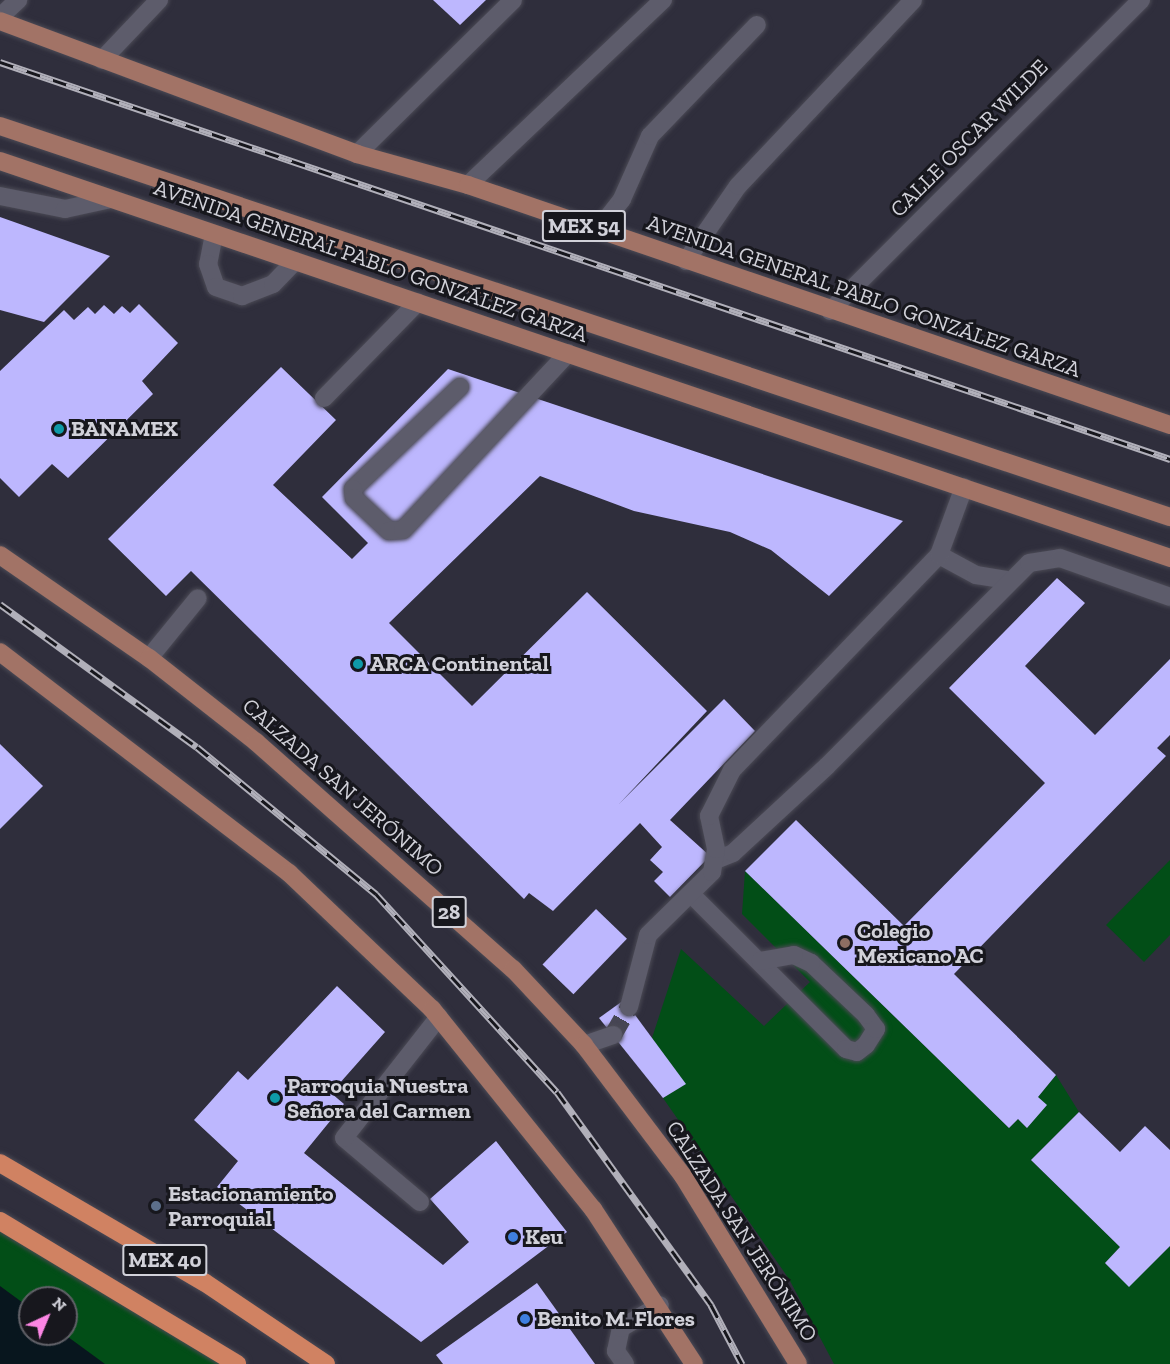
<!DOCTYPE html>
<meta charset="utf-8">
<style>
body{margin:0}
#map{position:relative;width:1170px;height:1364px;overflow:hidden;background:#2f2e3c;font-family:"Zilla Slab",serif}
div>[style]{position:absolute}
.green>*{inset:0;background:#024e17}
.water>*{inset:0;background:#08161e}
.building>*{inset:0;background:#bdb7fe;transform-origin:0 0}
.minor-tunnel>*{height:18px;margin-top:-9px;transform-origin:0;background:repeating-linear-gradient(90deg,#474654 0 18px,transparent 0 27px)}
.roads{filter:drop-shadow(0 0 2px #4b4a55) drop-shadow(0 0 2px #4b4a55)}
.minor>*{height:18px;margin:-9px;padding:0 9px;transform-origin:9px;border-radius:9px;background:#5d5c6b}
.major>*{height:18px;margin:-9px;padding:0 9px;transform-origin:9px;border-radius:9px;background:#a27366}
.highway>*{height:18px;margin:-9px;padding:0 9px;transform-origin:9px;border-radius:9px;background:#d08262}
.rail>*{height:7px;margin-top:-3.5px;transform-origin:0;background:repeating-linear-gradient(90deg,#17171d 0 14px,#b1b0ba 0 28px);box-sizing:border-box;border-block:2px solid #b1b0ba}
.dots>*{width:16px;height:16px;translate:-50% -50%;box-sizing:border-box;border:3px solid #17171d;border-radius:50%}
span{translate:-50% -50%;white-space:nowrap;text-align:center;line-height:1.15;-webkit-text-stroke:6px #17171d;paint-order:stroke}
.shield-label span{padding:2px 4px;background:#17171d;border:2px solid;border-radius:4px;-webkit-text-stroke-width:0}
.shield-label{font-size:21px;color:#d1d1d9;font-weight:700}
.street-label{font-size:22px;color:#d1d1d9}
.poi-label{font-size:22px;color:#d1d1d9;font-weight:700}
.left{translate:0 -50%;text-align:left}
.north{position:absolute;left:18px;top:1286px;width:60px;height:60px;box-sizing:border-box;background:#17171d;border:2px solid #616168;border-radius:50%;rotate:44deg;font-size:16px;font-weight:700;line-height:24px;text-align:center;color:#d1d1d9}
.north::after{content:'';display:block;margin:auto;width:21px;height:27px;background:#fc86e4;clip-path:polygon(50% 0,100% 100%,50% 72%,0 100%)}
</style>
<div id="map">
<div class="green">
<i style="clip-path:polygon(1170px 860px,1170px 935px,1144px 962px,1106px 925px)"></i>
<i style="clip-path:polygon(745px 871px,1009px 1128px,1018px 1119px,1027px 1128px,1046px 1105px,1038px 1097px,1056px 1075px,1079px 1112px,1031px 1160px,1120px 1247px,1105px 1263px,1129px 1286px,1170px 1246px,1170px 1364px,834px 1364px,789px 1279px,663px 1098px,685px 1084px,652px 1038px,681px 949px,764px 1026px,810px 982px,742px 914px)"></i>
<i style="clip-path:polygon(evenodd,0 1226px,225px 1364px,0 1364px,0 1226px,30px 1298px,66px 1298px,66px 1334px,30px 1334px,30px 1298px)"></i>
</div>
<div class="water">
<i style="clip-path:polygon(0 1286px,30px 1308px,30px 1334px,64px 1334px,105px 1364px,0 1364px)"></i>
</div>
<div class="building">
<i style="clip-path:polygon(433px 0,486px 0,460px 25px)"></i>
<i style="clip-path:polygon(0 217px,110px 256px,44px 322px,0 310px)"></i>
<i style="clip-path:polygon(139px 304px,178px 343px,142px 381px,153px 394px,68px 478px,52px 464px,19px 497px,0 478px,0 371px,64px 310px,74px 320px,88px 307px,95px 314px,104px 305px,114px 314px,122px 306px,130px 313px)"></i>
<i style="clip-path:polygon(281px 367px,336px 420px,273px 485px,352px 559px,368px 543px,322px 497px,448px 369px,903px 521px,829px 596px,771px 550px,730px 532px,634px 511px,540px 476px,389px 623px,472px 706px,587px 592px,707px 711px,619px 804px,724px 699px,755px 731px,670px 820px,710px 856px,670px 897px,654px 881px,663px 872px,650px 860px,662px 847px,640px 823px,553px 911px,529px 893px,524px 899px,191px 571px,166px 596px,108px 539px)"></i>
<i style="clip-path:polygon(1057px 578px,1085px 603px,1025px 666px,1095px 735px,1170px 659px,1170px 735px,1157px 748px,1166px 756px,954px 974px,1056px 1075px,1038px 1097px,1047px 1105px,1027px 1128px,1018px 1119px,1009px 1128px,745px 871px,796px 820px,904px 926px,1045px 783px,949px 688px)"></i>
<i style="clip-path:polygon(0 744px,43px 786px,0 829px)"></i>
<i style="left:596px;top:909px;width:43px;height:77px;rotate:44deg"></i>
<i style="clip-path:polygon(337px 986px,385px 1032px,331px 1093px,344px 1104px,304px 1153px,443px 1265px,469px 1242px,430px 1199px,496px 1141px,567px 1232px,421px 1342px,217px 1187px,238px 1161px,194px 1120px,238px 1071px,248px 1080px)"></i>
<i style="clip-path:polygon(624px 1000px,686px 1084px,663px 1098px,599px 1018px)"></i>
<i style="clip-path:polygon(1079px 1112px,1120px 1152px,1145px 1126px,1170px 1150px,1170px 1246px,1129px 1287px,1105px 1263px,1120px 1247px,1031px 1160px)"></i>
<i style="clip-path:polygon(537px 1283px,595px 1364px,443px 1364px,436px 1355px)"></i>
</div>
<div class="minor-tunnel">
<i style="left:613px;top:1035px;width:32px;rotate:-60deg"></i>
</div>
<div class="roads">
<div class="minor">
<i style="left:0;top:17px;width:25px;rotate:-43deg"></i>
<i style="left:102px;top:60px;width:83px;rotate:-46.5deg"></i>
<i style="left:357px;top:154px;width:219px;rotate:-44.6deg"></i>
<i style="left:468px;top:185px;width:269px;rotate:-43.5deg"></i>
<i style="left:0;top:196px;width:66px;rotate:11.3deg"></i>
<i style="left:65px;top:209px;width:47px;rotate:-12.3deg"></i>
<i style="left:598px;top:230px;width:39px;rotate:-52deg"></i>
<i style="left:622px;top:199px;width:69px;rotate:-66deg"></i>
<i style="left:650px;top:136px;width:154px;rotate:-46.1deg"></i>
<i style="left:214px;top:234px;width:31px;rotate:101deg"></i>
<i style="left:208px;top:264px;width:24px;rotate:71deg"></i>
<i style="left:216px;top:287px;width:28px;rotate:19deg"></i>
<i style="left:242px;top:296px;width:33px;rotate:-21deg"></i>
<i style="left:273px;top:284px;width:32px;rotate:-46deg"></i>
<i style="left:686px;top:261px;width:91px;rotate:-55.3deg"></i>
<i style="left:738px;top:186px;width:255px;rotate:-46.7deg"></i>
<i style="left:830px;top:311px;width:440px;rotate:-45deg"></i>
<i style="left:460px;top:387px;width:148px;rotate:136.4deg"></i>
<i style="left:353px;top:489px;width:9px;rotate:84deg"></i>
<i style="left:354px;top:498px;width:48px;rotate:43.3deg"></i>
<i style="left:389px;top:531px;width:14px;rotate:-4deg"></i>
<i style="left:403px;top:530px;width:242px;rotate:-47deg"></i>
<i style="left:324px;top:398px;width:134px;rotate:-45.6deg"></i>
<i style="left:939px;top:555px;width:42px;rotate:28.4deg"></i>
<i style="left:976px;top:575px;width:31px;rotate:9deg"></i>
<i style="left:149px;top:658px;width:77px;rotate:-50.8deg"></i>
<i style="left:716px;top:860px;width:18px;rotate:-22deg"></i>
<i style="left:733px;top:853px;width:128px;rotate:-42.8deg"></i>
<i style="left:827px;top:766px;width:286px;rotate:-45.1deg"></i>
<i style="left:1029px;top:563px;width:31px;rotate:-9deg"></i>
<i style="left:1060px;top:558px;width:117px;rotate:19.5deg"></i>
<i style="left:693px;top:896px;width:216px;rotate:45deg"></i>
<i style="left:846px;top:1049px;width:11px;rotate:15deg"></i>
<i style="left:857px;top:1052px;width:11px;rotate:-38deg"></i>
<i style="left:866px;top:1045px;width:19px;rotate:-58deg"></i>
<i style="left:876px;top:1029px;width:17px;rotate:-126deg"></i>
<i style="left:866px;top:1015px;width:76px;rotate:-136.6deg"></i>
<i style="left:811px;top:963px;width:19px;rotate:-155deg"></i>
<i style="left:794px;top:955px;width:34px;rotate:170deg"></i>
<i style="left:629px;top:1007px;width:74px;rotate:-75.2deg"></i>
<i style="left:648px;top:935px;width:90px;rotate:-44.5deg"></i>
<i style="left:712px;top:872px;width:23px;rotate:-80deg"></i>
<i style="left:716px;top:849px;width:34px;rotate:-102deg"></i>
<i style="left:709px;top:816px;width:51px;rotate:-63.4deg"></i>
<i style="left:732px;top:770px;width:298px;rotate:-46.1deg"></i>
<i style="left:939px;top:555px;width:72px;rotate:-69.8deg"></i>
<i style="left:584px;top:1045px;width:31px;rotate:-19deg"></i>
<i style="left:420px;top:1202px;width:99px;rotate:-139.9deg"></i>
<i style="left:344px;top:1138px;width:154px;rotate:-51.9deg"></i>
<i style="left:625px;top:1364px;width:16px;rotate:-125deg"></i>
<i style="left:616px;top:1351px;width:24px;rotate:-78deg"></i>
<i style="left:621px;top:1328px;width:45px;rotate:-30.5deg"></i>
</div>
<div class="major">
<i style="left:0;top:21px;width:381px;rotate:20.4deg"></i>
<i style="left:357px;top:154px;width:115px;rotate:15.6deg"></i>
<i style="left:468px;top:185px;width:742px;rotate:18.87deg"></i>
<i style="left:0;top:126px;width:1234px;rotate:18.48deg"></i>
<i style="left:0;top:161px;width:1236px;rotate:18.74deg"></i>
<i style="left:0;top:555px;width:181px;rotate:34.7deg"></i>
<i style="left:149px;top:658px;width:136px;rotate:38.1deg"></i>
<i style="left:256px;top:742px;width:343px;rotate:41.5deg"></i>
<i style="left:513px;top:969px;width:104px;rotate:46.9deg"></i>
<i style="left:584px;top:1045px;width:164px;rotate:52.9deg"></i>
<i style="left:683px;top:1176px;width:220px;rotate:58.5deg"></i>
<i style="left:0;top:652px;width:364px;rotate:37.4deg"></i>
<i style="left:289px;top:873px;width:197px;rotate:43.6deg"></i>
<i style="left:432px;top:1009px;width:257px;rotate:51.2deg"></i>
<i style="left:593px;top:1209px;width:185px;rotate:56.9deg"></i>
</div>
<div class="highway">
<i style="left:0;top:1163px;width:236px;rotate:30.3deg"></i>
<i style="left:204px;top:1282px;width:147px;rotate:33.9deg"></i>
<i style="left:0;top:1221px;width:277px;rotate:31.1deg"></i>
</div>
</div>
<div class="rail">
<i style="left:0;top:62px;width:1236px;rotate:18.74deg"></i>
<i style="left:0;top:604px;width:243px;rotate:36deg"></i>
<i style="left:197px;top:747px;width:232px;rotate:39.4deg"></i>
<i style="left:376px;top:894px;width:268px;rotate:47.6deg"></i>
<i style="left:557px;top:1092px;width:263px;rotate:54.1deg"></i>
<i style="left:711px;top:1305px;width:67px;rotate:62.3deg"></i>
</div>
<div class="dots">
<i style="left:59px;top:429px;background:#0f9aa8"></i>
<i style="left:358px;top:664px;background:#0f9aa8"></i>
<i style="left:845px;top:943px;background:#8d6e63"></i>
<i style="left:275px;top:1098px;background:#0f9aa8"></i>
<i style="left:156px;top:1206px;background:#5c6f8a"></i>
<i style="left:513px;top:1237px;background:#3f7fe0"></i>
<i style="left:525px;top:1319px;background:#3f7fe0"></i>
</div>
<div class="shield-label">
<span style="left:584px;top:226px">MEX 54</span>
<span style="left:449px;top:912px">28</span>
<span style="left:165px;top:1260px">MEX 40</span>
</div>
<div class="street-label">
<span style="left:969px;top:138px;rotate:-45deg">CALLE OSCAR WILDE</span>
<span style="left:371px;top:261px;rotate:19deg">AVENIDA GENERAL PABLO GONZÁLEZ GARZA</span>
<span style="left:864px;top:296px;rotate:19deg">AVENIDA GENERAL PABLO GONZÁLEZ GARZA</span>
<span style="left:343px;top:787px;rotate:41deg">CALZADA SAN JERÓNIMO</span>
<span style="left:742px;top:1231px;rotate:57deg">CALZADA SAN JERÓNIMO</span>
</div>
<div class="poi-label">
<span class="left" style="left:71px;top:429px">BANAMEX</span>
<span class="left" style="left:370px;top:664px">ARCA Continental</span>
<span class="left" style="left:857px;top:943px">Colegio<br>Mexicano AC</span>
<span class="left" style="left:287px;top:1098px">Parroquia Nuestra<br>Señora del Carmen</span>
<span class="left" style="left:168px;top:1206px">Estacionamiento<br>Parroquial</span>
<span class="left" style="left:525px;top:1237px">Keu</span>
<span class="left" style="left:537px;top:1319px">Benito M. Flores</span>
</div>
<div class="north">N</div>
</div>
